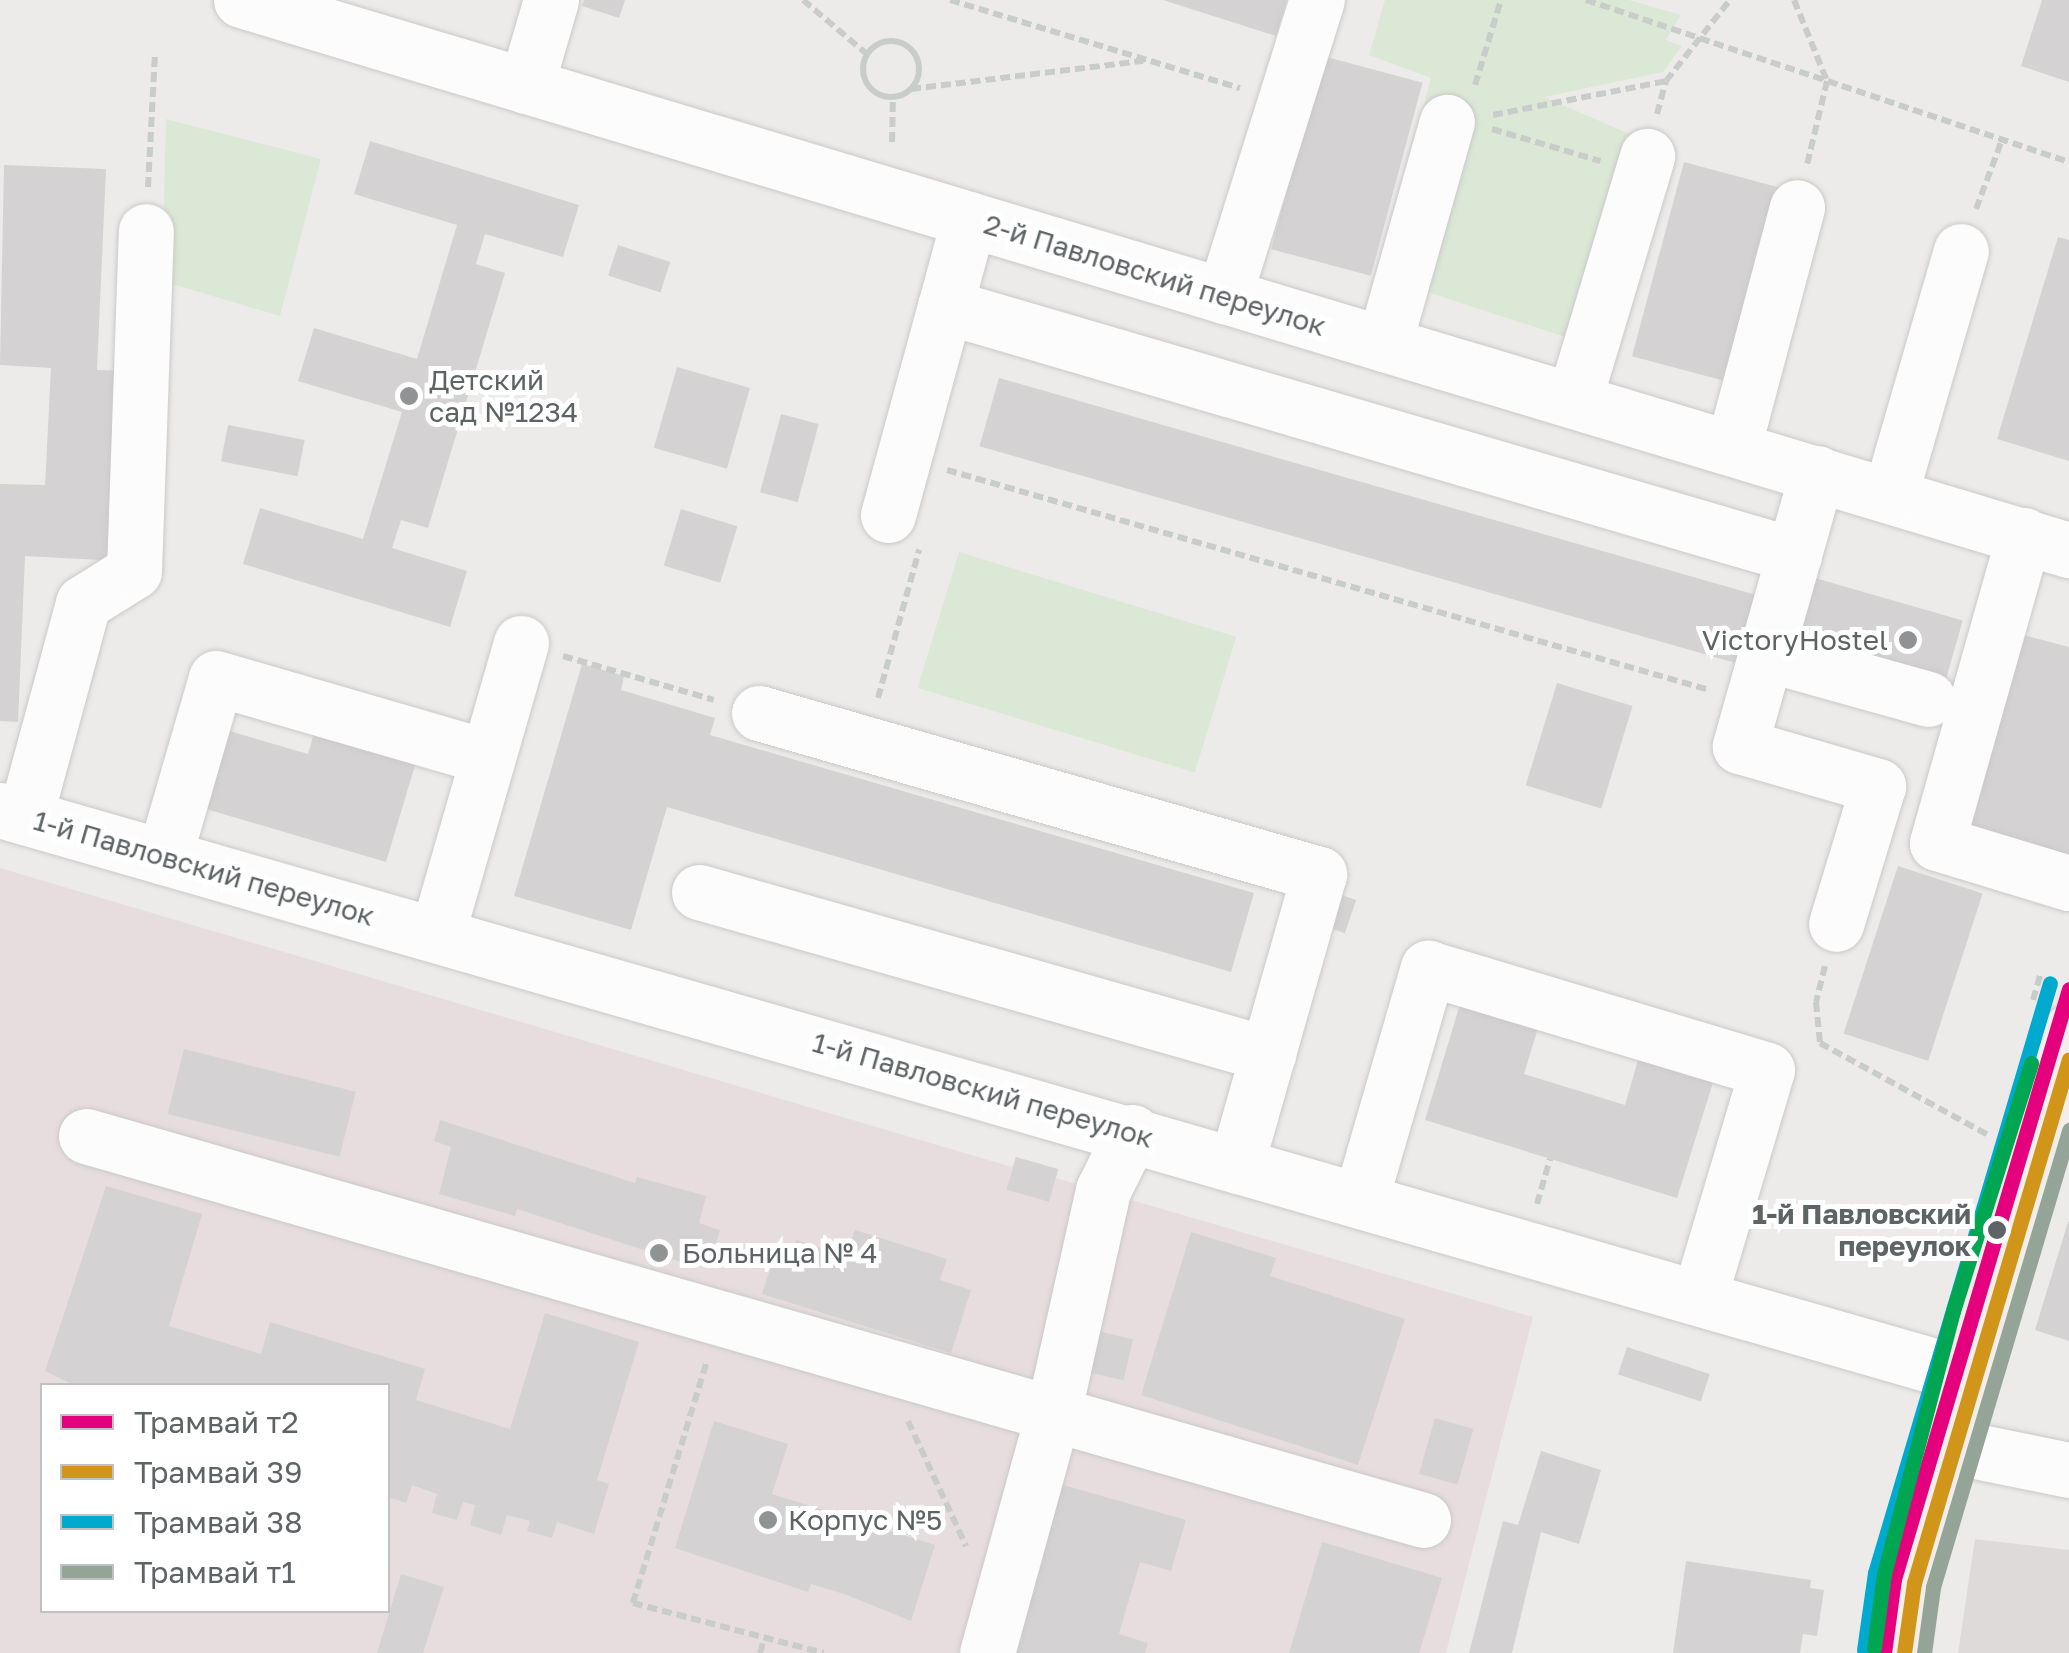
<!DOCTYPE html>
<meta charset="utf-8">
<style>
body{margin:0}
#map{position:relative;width:2069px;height:1653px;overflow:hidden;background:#edebe9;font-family:"Golos Text",sans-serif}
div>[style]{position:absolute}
.industrial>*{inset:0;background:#dddad9}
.medical>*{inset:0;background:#e8ddde}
.green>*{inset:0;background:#dbe8d5;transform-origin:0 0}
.building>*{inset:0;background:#d4d2d2;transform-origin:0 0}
.path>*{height:6px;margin-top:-3px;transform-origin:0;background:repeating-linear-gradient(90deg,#c8cdca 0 10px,transparent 0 15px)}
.path>.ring{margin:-3px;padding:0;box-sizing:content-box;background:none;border:6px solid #c8cdca;border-radius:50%}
.roads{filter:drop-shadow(0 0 2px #cac9c9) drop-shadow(0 0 2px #cac9c9)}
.minor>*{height:55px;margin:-27.5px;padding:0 27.5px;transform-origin:27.5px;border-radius:27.5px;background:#fcfcfc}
.major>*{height:55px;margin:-27.5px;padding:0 27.5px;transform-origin:27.5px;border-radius:27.5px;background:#f3eee9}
.tram-1>*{height:15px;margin:-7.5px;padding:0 7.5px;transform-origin:7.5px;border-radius:7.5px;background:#e5007d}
.tram-2>*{height:15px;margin:-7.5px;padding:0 7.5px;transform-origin:7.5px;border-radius:7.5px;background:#d1951a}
.tram-3>*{height:15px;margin:-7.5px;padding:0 7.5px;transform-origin:7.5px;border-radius:7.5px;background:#00a9ce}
.tram-4>*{height:15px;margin:-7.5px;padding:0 7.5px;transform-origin:7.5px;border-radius:7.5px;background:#94a497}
.tram-5>*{height:15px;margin:-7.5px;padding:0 7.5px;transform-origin:7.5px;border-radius:7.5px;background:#00a651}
.dots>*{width:28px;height:28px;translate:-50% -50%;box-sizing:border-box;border:5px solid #fff;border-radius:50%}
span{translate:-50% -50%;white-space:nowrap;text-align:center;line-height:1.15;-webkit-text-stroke:10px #fff;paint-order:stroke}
.street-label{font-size:28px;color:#5e6366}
.poi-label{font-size:28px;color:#5e6366}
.left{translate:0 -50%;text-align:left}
.right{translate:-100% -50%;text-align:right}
.stop-label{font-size:28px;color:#5e6366;font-weight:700}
.legend{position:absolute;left:40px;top:1383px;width:350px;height:230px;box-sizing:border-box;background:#fff;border:2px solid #bfc1c2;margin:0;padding:12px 18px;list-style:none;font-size:30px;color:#5e6366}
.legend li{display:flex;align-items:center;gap:20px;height:50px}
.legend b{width:50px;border:2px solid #bfc1c2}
</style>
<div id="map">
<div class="industrial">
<i style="clip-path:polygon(1975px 1539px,2069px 1550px,2069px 1653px,1958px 1653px)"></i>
</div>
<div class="medical">
<i style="clip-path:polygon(evenodd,0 868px,1012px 1167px,1016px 1157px,1058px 1169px,1056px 1178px,1533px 1317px,1446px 1653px,0 1653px,0 868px,42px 1386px,388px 1386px,388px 1610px,42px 1610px,42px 1386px)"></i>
</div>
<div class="green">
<i style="clip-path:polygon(1385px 0,1629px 0,1681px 15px,1666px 40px,1682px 46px,1663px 72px,1544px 97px,1660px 147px,1617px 354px,1379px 276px,1431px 78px,1369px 55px)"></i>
<i style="clip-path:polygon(166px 119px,321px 159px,280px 316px,162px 281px)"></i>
<i style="left:959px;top:552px;width:290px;height:142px;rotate:17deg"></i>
</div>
<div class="building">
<i style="clip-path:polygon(584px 0,625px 0,619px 18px,582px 6px)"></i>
<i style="clip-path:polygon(1163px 0,1287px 0,1276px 36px)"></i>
<i style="clip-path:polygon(2042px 0,2069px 0,2069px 82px,2021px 66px)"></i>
<i style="left:1323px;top:56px;width:103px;height:200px;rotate:15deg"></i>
<i style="clip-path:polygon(370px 141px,579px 205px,563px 257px,485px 234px,476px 264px,505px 273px,428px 528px,401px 520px,392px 548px,467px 571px,450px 627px,243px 564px,260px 508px,363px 539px,402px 412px,298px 381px,314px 328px,417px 359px,457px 225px,354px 194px)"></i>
<i style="left:1684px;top:162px;width:102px;height:201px;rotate:15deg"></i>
<i style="clip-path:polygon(4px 165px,106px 169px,97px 370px,128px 371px,119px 561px,25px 556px,18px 722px,0 721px,0 484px,45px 485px,51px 368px,0 365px)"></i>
<i style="clip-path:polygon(2058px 237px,2069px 240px,2069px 461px,1997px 439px)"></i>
<i style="left:618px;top:245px;width:55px;height:32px;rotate:18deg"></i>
<i style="left:677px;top:367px;width:76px;height:84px;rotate:16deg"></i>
<i style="left:999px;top:378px;width:793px;height:71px;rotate:16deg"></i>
<i style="left:781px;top:414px;width:39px;height:81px;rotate:15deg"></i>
<i style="left:228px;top:425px;width:78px;height:37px;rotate:11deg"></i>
<i style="left:681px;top:509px;width:59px;height:59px;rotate:17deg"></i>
<i style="left:1808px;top:576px;width:161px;height:68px;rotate:16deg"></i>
<i style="clip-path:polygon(2024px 635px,2069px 647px,2069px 855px,1971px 828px)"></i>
<i style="clip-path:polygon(582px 664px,624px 676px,621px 690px,715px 718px,710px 735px,1254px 893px,1231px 972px,667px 807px,631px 930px,514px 896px)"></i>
<i style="left:1557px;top:683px;width:79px;height:107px;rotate:17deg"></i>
<i style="clip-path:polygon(317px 723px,419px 752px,386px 862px,196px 806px,219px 728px,308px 754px)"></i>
<i style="left:1898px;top:866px;width:89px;height:176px;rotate:18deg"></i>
<i style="left:1324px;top:889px;width:34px;height:35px;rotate:19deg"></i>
<i style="clip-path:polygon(1461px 1001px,1539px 1025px,1524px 1074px,1625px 1105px,1640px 1053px,1715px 1076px,1677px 1198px,1425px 1120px)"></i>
<i style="left:184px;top:1049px;width:177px;height:67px;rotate:14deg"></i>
<i style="clip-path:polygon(440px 1120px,635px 1183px,637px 1177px,706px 1196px,699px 1223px,720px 1230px,712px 1259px,690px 1253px,687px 1264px,517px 1209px,515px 1216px,439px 1194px,451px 1147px,434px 1141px)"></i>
<i style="left:1016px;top:1157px;width:44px;height:34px;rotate:16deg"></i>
<i style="clip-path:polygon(106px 1186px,202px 1214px,169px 1326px,261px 1354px,270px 1322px,425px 1369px,416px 1400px,510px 1429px,545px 1313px,639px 1342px,597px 1480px,609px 1484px,594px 1534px,557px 1522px,552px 1538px,527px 1531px,530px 1521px,507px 1515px,501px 1535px,470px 1525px,475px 1505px,463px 1502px,457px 1520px,432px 1513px,437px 1494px,412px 1485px,406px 1503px,388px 1497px,388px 1386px,76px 1386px,45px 1371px)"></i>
<i style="clip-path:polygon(2068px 1222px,2069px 1222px,2069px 1341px,2035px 1330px)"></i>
<i style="clip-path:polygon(855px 1230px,947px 1259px,940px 1280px,971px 1290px,951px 1353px,762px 1294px,778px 1245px,793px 1249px,796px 1240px,846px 1256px)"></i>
<i style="clip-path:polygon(1191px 1232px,1276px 1258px,1270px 1276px,1405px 1319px,1358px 1465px,1141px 1395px)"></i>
<i style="left:1097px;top:1331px;width:37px;height:42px;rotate:13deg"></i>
<i style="left:1627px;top:1347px;width:87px;height:29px;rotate:18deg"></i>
<i style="left:1435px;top:1418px;width:40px;height:58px;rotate:16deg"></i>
<i style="clip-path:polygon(714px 1421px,788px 1444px,772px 1494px,935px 1545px,911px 1621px,847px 1595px,811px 1584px,808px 1592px,799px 1589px,675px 1548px)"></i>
<i style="clip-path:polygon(1541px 1451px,1601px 1470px,1579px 1544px,1541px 1532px,1512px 1653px,1469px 1653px,1503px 1521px,1518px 1525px)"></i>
<i style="clip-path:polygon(1046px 1480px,1186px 1520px,1171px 1571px,1140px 1562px,1119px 1634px,1148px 1643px,1145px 1653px,996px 1653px)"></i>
<i style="clip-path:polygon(1322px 1542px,1442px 1578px,1419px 1653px,1289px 1653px)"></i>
<i style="clip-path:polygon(1686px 1561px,1811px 1580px,1810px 1588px,1824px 1590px,1817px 1636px,1803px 1634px,1800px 1653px,1673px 1653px)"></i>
<i style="clip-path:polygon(401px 1574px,444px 1587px,423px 1653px,377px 1653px)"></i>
</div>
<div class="path">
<i style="left:803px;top:0;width:84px;rotate:40.2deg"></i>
<i style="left:950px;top:0;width:303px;rotate:16.9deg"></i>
<i style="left:1586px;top:0;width:509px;rotate:18.54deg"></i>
<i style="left:1794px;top:0;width:87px;rotate:67.8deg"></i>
<i style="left:1827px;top:81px;width:86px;rotate:103.4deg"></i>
<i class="ring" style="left:863px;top:41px;width:50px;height:50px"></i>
<i style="left:1475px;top:85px;width:89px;rotate:-73deg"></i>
<i style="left:911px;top:89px;width:234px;rotate:-6.9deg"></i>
<i style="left:1657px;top:114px;width:34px;rotate:-75deg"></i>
<i style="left:1493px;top:115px;width:176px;rotate:-11.1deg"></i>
<i style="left:1666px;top:81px;width:103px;rotate:-51.7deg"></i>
<i style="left:1492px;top:129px;width:113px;rotate:16.5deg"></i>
<i style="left:892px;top:142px;width:46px;rotate:-88.8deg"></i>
<i style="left:148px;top:187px;width:134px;rotate:-87deg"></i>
<i style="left:1976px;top:209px;width:74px;rotate:-69.4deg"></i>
<i style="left:947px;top:470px;width:793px;rotate:16.1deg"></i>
<i style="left:563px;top:656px;width:157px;rotate:16.2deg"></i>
<i style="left:878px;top:698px;width:154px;rotate:-74.5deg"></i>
<i style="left:1825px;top:966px;width:37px;rotate:104deg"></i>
<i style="left:1816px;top:1002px;width:41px;rotate:84.4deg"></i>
<i style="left:1820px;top:1043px;width:194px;rotate:28.7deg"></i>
<i style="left:2033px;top:1000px;width:29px;rotate:-74deg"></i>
<i style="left:1537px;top:1204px;width:47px;rotate:-73.9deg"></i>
<i style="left:706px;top:1364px;width:250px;rotate:107deg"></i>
<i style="left:633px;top:1603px;width:197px;rotate:14.7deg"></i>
<i style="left:908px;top:1421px;width:138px;rotate:65.1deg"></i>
<i style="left:760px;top:1653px;width:15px;rotate:-74deg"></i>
</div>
<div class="roads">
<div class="minor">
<i style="left:241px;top:0;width:1909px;rotate:16.75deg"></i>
<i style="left:526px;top:86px;width:90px;rotate:-73.8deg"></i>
<i style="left:1224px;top:296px;width:310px;rotate:-72.6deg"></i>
<i style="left:945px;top:306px;width:885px;rotate:16.35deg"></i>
<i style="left:1384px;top:344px;width:231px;rotate:-74.2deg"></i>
<i style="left:1574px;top:400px;width:255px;rotate:-73.3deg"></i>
<i style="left:1733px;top:448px;width:249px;rotate:-75.1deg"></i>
<i style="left:1817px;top:473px;width:284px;rotate:105.8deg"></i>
<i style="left:1740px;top:746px;width:144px;rotate:16.2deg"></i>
<i style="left:1878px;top:786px;width:144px;rotate:106.9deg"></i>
<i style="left:1890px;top:495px;width:254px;rotate:-73.8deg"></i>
<i style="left:888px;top:515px;width:307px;rotate:-74.7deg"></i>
<i style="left:2024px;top:535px;width:320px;rotate:105.8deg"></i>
<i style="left:1937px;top:843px;width:138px;rotate:16.9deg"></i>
<i style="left:1767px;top:654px;width:167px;rotate:15.6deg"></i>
<i style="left:759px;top:713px;width:583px;rotate:16.04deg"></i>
<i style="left:1319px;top:874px;width:299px;rotate:105.9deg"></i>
<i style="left:0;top:810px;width:2045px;rotate:16.04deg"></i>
<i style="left:25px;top:817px;width:222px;rotate:-74.8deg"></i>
<i style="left:83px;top:603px;width:60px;rotate:-32.1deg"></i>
<i style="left:134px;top:571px;width:340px;rotate:-88deg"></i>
<i style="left:164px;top:857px;width:186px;rotate:-73.8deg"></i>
<i style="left:216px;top:678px;width:283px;rotate:16.2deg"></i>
<i style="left:699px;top:892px;width:592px;rotate:15.89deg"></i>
<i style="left:437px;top:934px;width:303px;rotate:-73.9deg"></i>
<i style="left:86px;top:1136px;width:1391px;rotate:16.02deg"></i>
<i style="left:1361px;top:1198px;width:240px;rotate:-73.8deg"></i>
<i style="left:1428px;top:968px;width:354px;rotate:16.7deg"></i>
<i style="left:1767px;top:1070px;width:235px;rotate:106.6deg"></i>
<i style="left:1946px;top:1445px;width:126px;rotate:11.5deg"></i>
<i style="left:987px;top:1653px;width:248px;rotate:-74.6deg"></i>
<i style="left:1053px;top:1414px;width:230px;rotate:-77.4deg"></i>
<i style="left:1103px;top:1190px;width:65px;rotate:-63.4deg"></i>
</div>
<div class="major">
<i style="left:1899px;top:1653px;width:74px;rotate:-82.2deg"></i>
<i style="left:1909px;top:1580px;width:96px;rotate:-75deg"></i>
<i style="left:1934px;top:1487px;width:475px;rotate:-73.5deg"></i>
</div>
</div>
<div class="tram-1">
<i style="left:1884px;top:1653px;width:75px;rotate:-82.3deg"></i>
<i style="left:1894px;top:1579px;width:615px;rotate:-73.48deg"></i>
</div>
<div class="tram-2">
<i style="left:1904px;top:1653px;width:71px;rotate:-81.9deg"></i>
<i style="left:1914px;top:1583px;width:546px;rotate:-73.52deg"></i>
</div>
<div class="tram-3">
<i style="left:1864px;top:1650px;width:78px;rotate:-81.9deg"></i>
<i style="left:1875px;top:1573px;width:615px;rotate:-73.48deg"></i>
</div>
<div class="tram-4">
<i style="left:1924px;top:1653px;width:67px;rotate:-82.2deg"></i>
<i style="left:1933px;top:1587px;width:477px;rotate:-73.4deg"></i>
</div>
<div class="tram-5">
<i style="left:1874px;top:1648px;width:75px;rotate:-82.3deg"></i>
<i style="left:1884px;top:1574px;width:272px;rotate:-75.3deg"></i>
<i style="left:1953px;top:1311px;width:260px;rotate:-72.5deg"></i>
</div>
<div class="dots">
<i style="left:409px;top:396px;background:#909394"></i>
<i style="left:1908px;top:640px;background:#909394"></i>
<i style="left:1997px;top:1230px;background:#5e6366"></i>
<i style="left:659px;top:1253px;background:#909394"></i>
<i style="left:768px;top:1520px;background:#909394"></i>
</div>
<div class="street-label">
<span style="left:1155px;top:275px;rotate:17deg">2-й Павловский переулок</span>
<span style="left:204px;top:868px;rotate:16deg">1-й Павловский переулок</span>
<span style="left:983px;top:1090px;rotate:16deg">1-й Павловский переулок</span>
</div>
<div class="poi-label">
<span class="left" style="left:429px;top:396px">Детский<br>сад №1234</span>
<span class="right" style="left:1888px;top:640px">VictoryHostel</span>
<span class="left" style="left:682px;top:1253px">Больница № 4</span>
<span class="left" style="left:788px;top:1520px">Корпус №5</span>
</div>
<div class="stop-label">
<span class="right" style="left:1971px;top:1230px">1-й Павловский<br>переулок</span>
</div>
<ul class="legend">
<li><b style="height:12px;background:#e5007d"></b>Трамвай т2</li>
<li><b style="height:12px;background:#d1951a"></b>Трамвай 39</li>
<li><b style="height:12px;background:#00a9ce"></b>Трамвай 38</li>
<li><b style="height:12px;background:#94a497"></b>Трамвай т1</li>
</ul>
</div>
